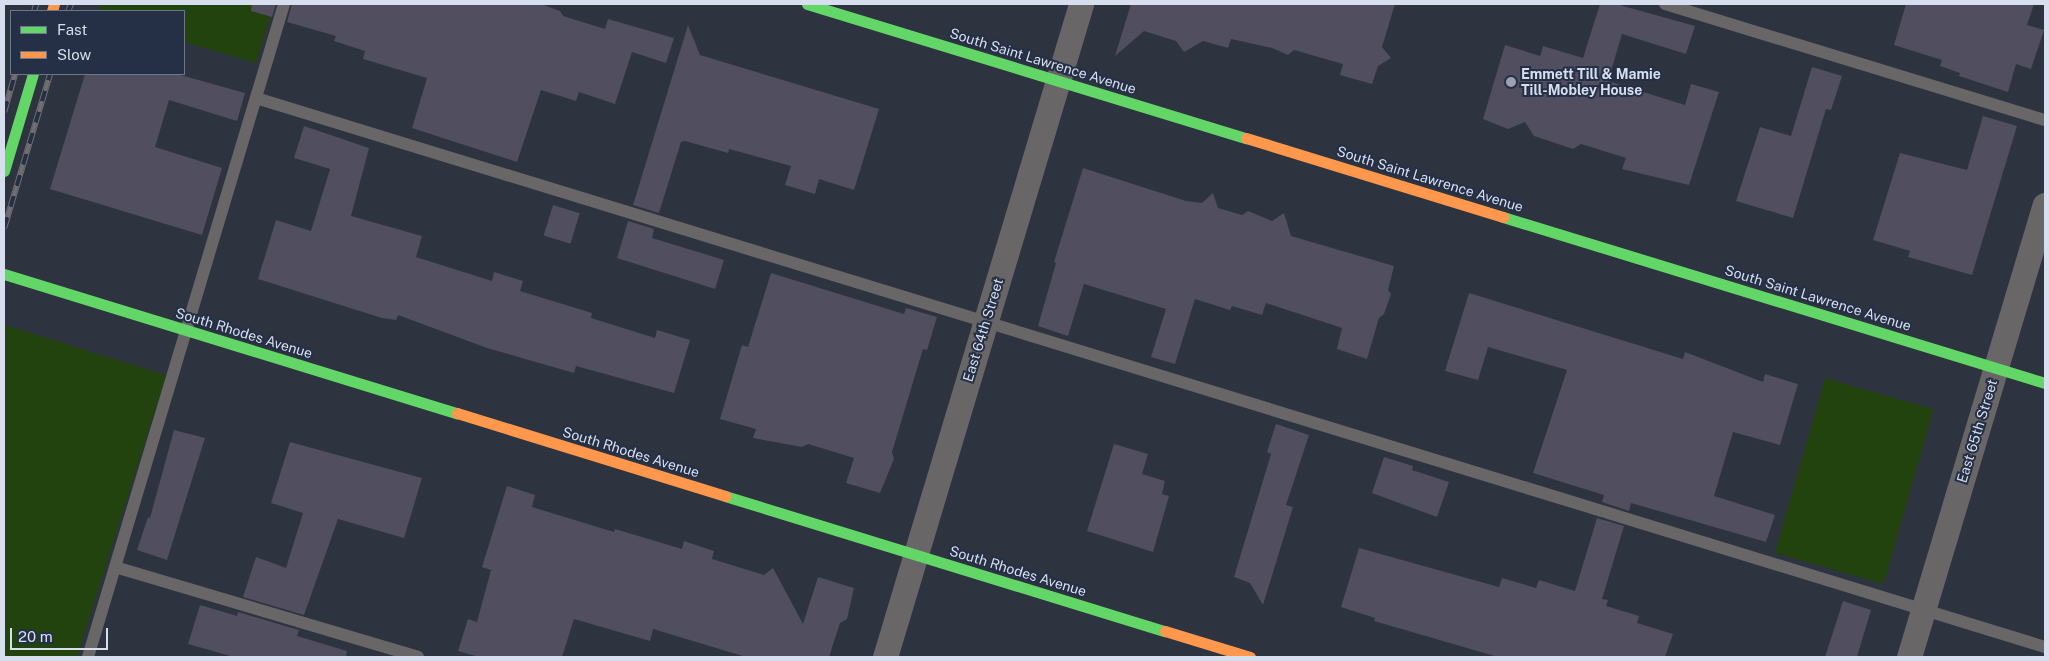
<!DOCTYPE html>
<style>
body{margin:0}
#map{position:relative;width:2049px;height:661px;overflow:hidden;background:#2d333f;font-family:"Public Sans",sans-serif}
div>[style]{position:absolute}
.green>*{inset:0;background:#23430e;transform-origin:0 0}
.building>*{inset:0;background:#504e5f;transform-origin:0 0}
.lane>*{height:12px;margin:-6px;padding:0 6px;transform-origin:6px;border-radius:6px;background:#696668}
.street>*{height:25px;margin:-12.5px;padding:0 12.5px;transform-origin:12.5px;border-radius:12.5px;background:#696668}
.fast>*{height:11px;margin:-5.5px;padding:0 5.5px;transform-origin:5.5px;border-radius:5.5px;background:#63d668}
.slow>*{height:11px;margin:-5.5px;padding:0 5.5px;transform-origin:5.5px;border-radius:5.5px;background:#ff974d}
.rail>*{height:5.5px;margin-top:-2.75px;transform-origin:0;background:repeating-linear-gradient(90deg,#253047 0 11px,#6f6e72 0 22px);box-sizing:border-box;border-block:1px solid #6f6e72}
.dots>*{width:14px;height:14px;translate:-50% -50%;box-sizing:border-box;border:2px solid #253047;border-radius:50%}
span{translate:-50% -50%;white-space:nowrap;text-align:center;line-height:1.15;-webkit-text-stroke:4px #253047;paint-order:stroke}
.street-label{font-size:14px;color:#d7deed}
.poi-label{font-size:14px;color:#d7deed;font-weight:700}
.left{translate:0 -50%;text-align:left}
.frame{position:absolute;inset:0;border:5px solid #d7deed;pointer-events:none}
.legend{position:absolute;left:10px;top:10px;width:175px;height:65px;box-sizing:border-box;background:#253047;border:1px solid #6c7689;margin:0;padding:6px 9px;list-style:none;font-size:15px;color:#d7deed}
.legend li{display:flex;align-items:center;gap:10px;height:25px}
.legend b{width:25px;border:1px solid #6c7689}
.scale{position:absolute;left:10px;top:628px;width:98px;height:22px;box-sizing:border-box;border:2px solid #d7deed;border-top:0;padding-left:6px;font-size:15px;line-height:18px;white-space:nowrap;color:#d7deed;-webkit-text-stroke:4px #253047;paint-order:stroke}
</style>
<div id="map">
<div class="green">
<i style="clip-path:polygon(101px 4px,274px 4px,256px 63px,184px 42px,184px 11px,99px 11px)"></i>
<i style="clip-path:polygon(5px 325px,166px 375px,77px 657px,4px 657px)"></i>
<i style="left:1825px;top:378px;width:113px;height:182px;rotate:16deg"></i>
</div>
<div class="building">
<i style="clip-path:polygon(252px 4px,276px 4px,272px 17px,251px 11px)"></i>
<i style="clip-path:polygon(292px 4px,541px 4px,560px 11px,563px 16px,605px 29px,608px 19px,674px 38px,666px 63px,632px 52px,615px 104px,579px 92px,576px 101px,541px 90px,517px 162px,412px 128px,427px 78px,363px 59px,365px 51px,334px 41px,336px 36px,287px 22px)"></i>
<i style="clip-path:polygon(1131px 4px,1395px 4px,1382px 47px,1391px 58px,1378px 66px,1372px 84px,1340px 75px,1343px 64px,1294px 50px,1288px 55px,1272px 48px,1231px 39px,1228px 48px,1203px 41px,1184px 52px,1176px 41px,1144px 31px,1115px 56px)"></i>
<i style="clip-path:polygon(1600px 4px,1616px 4px,1695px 26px,1686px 54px,1622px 34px,1608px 81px,1685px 105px,1691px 84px,1719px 92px,1689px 185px,1622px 169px,1626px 158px,1581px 144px,1573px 149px,1534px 136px,1525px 122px,1508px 129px,1483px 119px,1505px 45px,1540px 56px,1543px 46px,1583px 58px)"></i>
<i style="clip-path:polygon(1906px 4px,2034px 4px,2027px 25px,2044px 30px,2031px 69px,2016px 64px,2008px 92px,1959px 76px,1960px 73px,1940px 66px,1942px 60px,1894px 45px)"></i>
<i style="clip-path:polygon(688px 25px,700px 55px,879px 109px,854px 190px,819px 179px,815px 194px,785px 185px,791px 166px,729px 149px,728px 153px,685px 141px,681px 142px,659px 213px,633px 205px)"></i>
<i style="clip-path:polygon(1812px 67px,1842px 76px,1831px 110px,1826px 109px,1793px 218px,1736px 201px,1760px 127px,1791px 136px)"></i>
<i style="clip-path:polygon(85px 74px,177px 74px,245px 93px,237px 121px,169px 100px,155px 147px,222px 168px,202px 235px,50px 189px)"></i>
<i style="clip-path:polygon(1983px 116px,2017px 126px,1972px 275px,1908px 257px,1910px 251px,1873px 240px,1900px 153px,1967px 170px)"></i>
<i style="clip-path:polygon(304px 126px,369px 148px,351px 216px,422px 236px,416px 257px,492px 281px,494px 272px,523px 281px,520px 291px,592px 313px,591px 318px,655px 338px,657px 330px,690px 340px,674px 393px,576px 366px,574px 373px,487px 348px,398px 315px,396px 320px,382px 318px,258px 279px,276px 220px,311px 231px,330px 169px,294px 158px)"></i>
<i style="clip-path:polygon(1083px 168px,1186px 201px,1202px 203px,1213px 193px,1218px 208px,1242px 215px,1248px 211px,1272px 221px,1284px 213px,1291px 236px,1394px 266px,1388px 290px,1391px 294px,1384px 314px,1379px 318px,1367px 359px,1337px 349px,1342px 328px,1266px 303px,1262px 315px,1232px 306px,1230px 310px,1195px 299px,1175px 364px,1151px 357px,1166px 309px,1084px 284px,1068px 336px,1038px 326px,1056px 263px,1054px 262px)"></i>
<i style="left:553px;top:205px;width:28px;height:32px;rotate:17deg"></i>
<i style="clip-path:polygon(628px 221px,654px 229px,652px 238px,724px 260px,715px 289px,617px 258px)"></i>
<i style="clip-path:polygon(771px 273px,904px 314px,906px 308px,937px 317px,927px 350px,923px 349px,892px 452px,894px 459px,880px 493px,846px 483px,854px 458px,808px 444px,802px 447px,753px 438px,756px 429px,720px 419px,742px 345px,748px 347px)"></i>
<i style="clip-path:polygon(1469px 293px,1683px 359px,1685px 352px,1763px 382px,1765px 374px,1798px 384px,1780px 445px,1733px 432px,1714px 496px,1775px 515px,1766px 542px,1631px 503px,1629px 511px,1602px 502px,1604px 495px,1533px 473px,1567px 370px,1488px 347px,1478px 380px,1445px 371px)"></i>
<i style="clip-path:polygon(1276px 424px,1309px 435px,1286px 505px,1293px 507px,1263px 605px,1250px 583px,1234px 577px,1271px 454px,1267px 452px)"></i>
<i style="clip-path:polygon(174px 430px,205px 438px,167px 560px,137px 550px,148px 517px,150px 518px)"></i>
<i style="clip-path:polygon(290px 442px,422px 478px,404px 538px,338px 519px,304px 615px,243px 597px,256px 557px,286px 568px,303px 513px,271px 503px)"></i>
<i style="clip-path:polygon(1114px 444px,1148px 454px,1142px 474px,1165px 481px,1162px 494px,1169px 496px,1153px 552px,1087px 531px)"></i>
<i style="clip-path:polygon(1384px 457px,1413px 466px,1412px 470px,1449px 482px,1437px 517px,1372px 493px)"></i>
<i style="clip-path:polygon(507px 486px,535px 495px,532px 507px,614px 532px,615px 529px,682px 549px,684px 541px,714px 551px,712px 559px,764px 575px,773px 568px,803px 624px,818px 577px,854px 588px,847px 619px,840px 623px,829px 657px,746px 657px,653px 629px,650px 641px,574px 619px,562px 657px,479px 657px,458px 651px,468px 619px,477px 622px,491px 570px,482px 567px)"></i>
<i style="clip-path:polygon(1597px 518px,1624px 526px,1602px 599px,1608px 600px,1606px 606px,1639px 616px,1637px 623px,1673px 634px,1665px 657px,1498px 657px,1374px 621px,1375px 618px,1341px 607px,1359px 548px,1499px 587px,1502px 578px,1536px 588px,1539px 580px,1575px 591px)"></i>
<i style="clip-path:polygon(1843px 601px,1871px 610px,1857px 657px,1825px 657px)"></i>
<i style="clip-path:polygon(200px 605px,237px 616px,238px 612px,299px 630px,297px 636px,347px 651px,346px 657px,234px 657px,188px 644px)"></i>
</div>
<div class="lane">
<i style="left:1665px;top:4px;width:397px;rotate:17deg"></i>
<i style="left:256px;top:98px;width:1871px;rotate:17.06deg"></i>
<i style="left:115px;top:567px;width:316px;rotate:16.5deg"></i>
<i style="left:88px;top:657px;width:682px;rotate:-73.29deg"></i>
</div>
<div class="street">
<i style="left:885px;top:657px;width:682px;rotate:-73.29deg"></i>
<i style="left:1909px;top:657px;width:472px;rotate:-73.3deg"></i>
</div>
<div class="fast">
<i style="left:807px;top:4px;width:459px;rotate:17deg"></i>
<i style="left:4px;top:171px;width:101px;rotate:-73.4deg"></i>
<i style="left:1503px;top:217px;width:567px;rotate:17.03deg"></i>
<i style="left:4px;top:274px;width:474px;rotate:17.1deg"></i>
<i style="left:725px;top:496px;width:460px;rotate:17.1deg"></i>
</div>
<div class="slow">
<i style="left:52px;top:11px;width:7px;rotate:-74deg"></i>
<i style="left:1246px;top:138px;width:269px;rotate:17.1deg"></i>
<i style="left:457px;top:413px;width:281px;rotate:17.2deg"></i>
<i style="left:1165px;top:631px;width:89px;rotate:17deg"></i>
</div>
<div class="rail">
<i style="left:34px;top:11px;width:7px;rotate:-74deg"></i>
<i style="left:68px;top:11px;width:8px;rotate:-67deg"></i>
<i style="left:4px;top:112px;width:40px;rotate:-74deg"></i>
<i style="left:4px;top:228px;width:161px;rotate:-73.4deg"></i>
</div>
<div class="dots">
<i style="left:1511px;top:82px;background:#9ca2b0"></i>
</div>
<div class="street-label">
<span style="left:1043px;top:61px;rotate:17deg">South Saint Lawrence Avenue</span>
<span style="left:1430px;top:179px;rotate:17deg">South Saint Lawrence Avenue</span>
<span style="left:1818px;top:298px;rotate:17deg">South Saint Lawrence Avenue</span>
<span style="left:983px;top:330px;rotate:-73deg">East 64th Street</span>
<span style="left:244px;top:333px;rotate:17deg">South Rhodes Avenue</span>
<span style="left:1977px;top:431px;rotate:-73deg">East 65th Street</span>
<span style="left:631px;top:452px;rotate:17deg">South Rhodes Avenue</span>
<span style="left:1018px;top:571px;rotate:17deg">South Rhodes Avenue</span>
</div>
<div class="poi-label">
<span class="left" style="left:1521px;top:82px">Emmett Till &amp; Mamie<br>Till-Mobley House</span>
</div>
<div class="frame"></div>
<ul class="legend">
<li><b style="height:6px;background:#63d668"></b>Fast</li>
<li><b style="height:6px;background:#ff974d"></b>Slow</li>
</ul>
<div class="scale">20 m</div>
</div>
